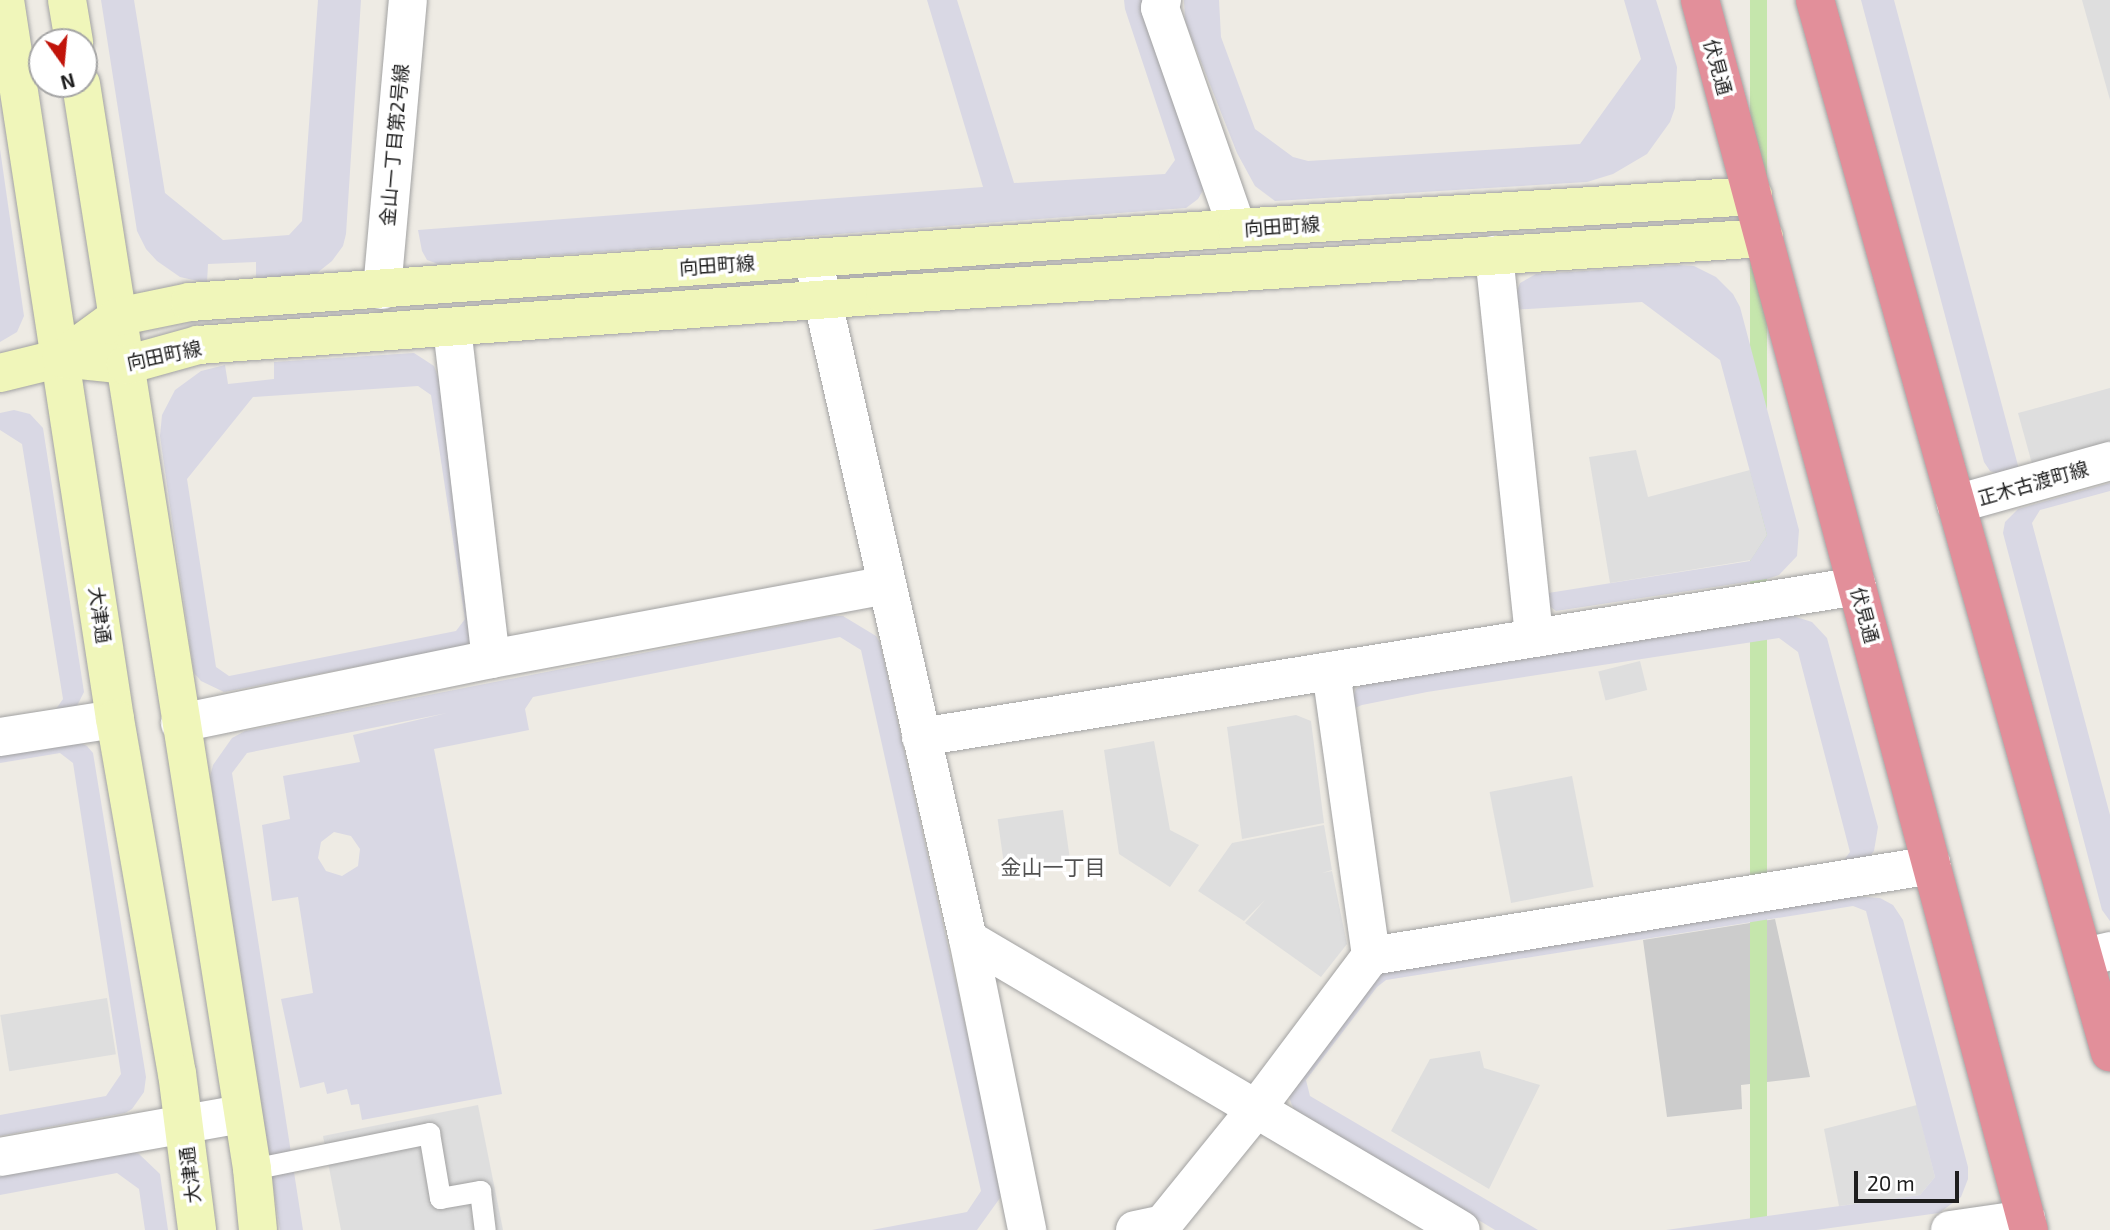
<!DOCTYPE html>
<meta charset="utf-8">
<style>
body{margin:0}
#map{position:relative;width:2110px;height:1230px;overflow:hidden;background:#eeebe4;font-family:"Exo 2","Noto Sans JP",sans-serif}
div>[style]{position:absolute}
.religious>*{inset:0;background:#ccc}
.grass>*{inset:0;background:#c5e6ac;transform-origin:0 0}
.parking>*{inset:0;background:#dedede;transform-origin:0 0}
.plaza>*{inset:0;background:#d9d8e4}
.roads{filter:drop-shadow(0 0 2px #a2a2a2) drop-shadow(0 0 2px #a2a2a2)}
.lane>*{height:21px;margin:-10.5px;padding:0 10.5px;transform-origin:10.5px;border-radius:10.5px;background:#fff}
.street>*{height:38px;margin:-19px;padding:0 19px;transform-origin:19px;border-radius:19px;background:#fff}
.secondary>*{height:38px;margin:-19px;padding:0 19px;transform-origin:19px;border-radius:19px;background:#f0f6ba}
.highway>*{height:38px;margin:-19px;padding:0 19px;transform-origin:19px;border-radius:19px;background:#e28f9a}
span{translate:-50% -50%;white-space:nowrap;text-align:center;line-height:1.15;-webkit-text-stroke:7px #fff;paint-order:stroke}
.street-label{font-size:19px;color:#1e1e1e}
.neighbourhood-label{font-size:21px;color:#515151}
.north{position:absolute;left:28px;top:28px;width:70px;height:70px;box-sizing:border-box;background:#fff;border:2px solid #a5a5a5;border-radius:50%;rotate:165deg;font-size:19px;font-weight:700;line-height:28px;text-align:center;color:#1e1e1e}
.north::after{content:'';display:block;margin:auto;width:24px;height:32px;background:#c1140a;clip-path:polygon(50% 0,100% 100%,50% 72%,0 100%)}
.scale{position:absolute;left:1854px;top:1171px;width:105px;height:32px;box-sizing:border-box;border:4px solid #1e1e1e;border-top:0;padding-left:9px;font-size:21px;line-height:24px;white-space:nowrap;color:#1e1e1e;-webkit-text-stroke:5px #fff;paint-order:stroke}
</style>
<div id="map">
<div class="religious">
<i style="clip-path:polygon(1775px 919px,1810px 1077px,1741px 1085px,1742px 1109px,1667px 1117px,1643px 940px)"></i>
</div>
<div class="grass">
<i style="left:1750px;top:0;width:17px;height:1273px"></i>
</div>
<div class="parking">
<i style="clip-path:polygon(2082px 0,2110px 0,2110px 100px)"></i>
<i style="clip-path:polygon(2110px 388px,2110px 451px,2034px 471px,2018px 413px)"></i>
<i style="clip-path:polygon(1636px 450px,1648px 497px,1750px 470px,1767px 535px,1751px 560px,1610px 583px,1589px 457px)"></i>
<i style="left:1640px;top:661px;width:30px;height:43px;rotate:76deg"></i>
<i style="clip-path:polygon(1296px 715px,1311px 721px,1324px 823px,1242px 839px,1227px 727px)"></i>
<i style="clip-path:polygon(1154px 741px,1170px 830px,1199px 845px,1170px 887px,1119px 854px,1104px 750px)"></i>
<i style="left:1572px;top:776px;width:113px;height:84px;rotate:79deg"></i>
<i style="left:1063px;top:810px;width:52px;height:66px;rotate:82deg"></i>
<i style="clip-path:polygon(1324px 825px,1332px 870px,1322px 873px,1332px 871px,1347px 944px,1321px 977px,1245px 923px,1265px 900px,1244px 921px,1198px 891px,1232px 843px)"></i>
<i style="left:107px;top:998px;width:57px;height:108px;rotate:81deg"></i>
<i style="clip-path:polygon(1480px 1051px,1484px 1068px,1540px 1085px,1489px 1189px,1391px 1131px,1430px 1059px)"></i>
<i style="clip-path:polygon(478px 1105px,503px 1230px,341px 1230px,323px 1136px)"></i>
<i style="clip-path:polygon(1917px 1105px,1935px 1177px,1920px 1195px,1839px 1206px,1824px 1129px)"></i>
</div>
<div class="plaza">
<i style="clip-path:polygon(101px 0,134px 0,165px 193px,223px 240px,289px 235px,302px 221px,318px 0,361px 0,346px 234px,343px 246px,332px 261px,317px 273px,256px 280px,256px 262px,208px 264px,207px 283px,180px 277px,157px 261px,146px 249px,137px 231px)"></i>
<i style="clip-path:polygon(927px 0,957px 0,1014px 183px,1165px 174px,1175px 160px,1125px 9px,1124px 0,1147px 0,1206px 185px,1198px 199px,1186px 208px,438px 264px,427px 260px,422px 251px,418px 230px,983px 187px)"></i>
<i style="clip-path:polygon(1184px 0,1219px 0,1221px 37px,1255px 129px,1293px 157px,1308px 161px,1580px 144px,1641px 59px,1624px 0,1656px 0,1677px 67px,1675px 108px,1670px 122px,1647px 154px,1613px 174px,1587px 182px,1275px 201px,1255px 186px,1237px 153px,1185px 21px)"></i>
<i style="clip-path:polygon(1861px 0,1894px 0,2020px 473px,2002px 475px,1990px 471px,1984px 462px)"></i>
<i style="clip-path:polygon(0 149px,24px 316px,17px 332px,0 342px)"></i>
<i style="clip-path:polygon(1678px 265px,1694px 266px,1716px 277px,1733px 294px,1740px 307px,1799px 530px,1797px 556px,1779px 575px,1767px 579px,1556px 611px,1547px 604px,1542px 594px,1750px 561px,1767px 535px,1720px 360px,1642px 302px,1510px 310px,1520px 283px,1536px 274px)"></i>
<i style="clip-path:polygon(evenodd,414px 353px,434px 366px,439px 380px,473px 639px,465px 646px,224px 692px,201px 681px,194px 673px,160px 436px,162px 415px,175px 390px,201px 371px,225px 365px,228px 384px,274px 379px,274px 362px,414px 353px,418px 386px,431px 395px,465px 619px,456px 631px,229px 676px,216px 667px,187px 479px,253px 397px,418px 386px)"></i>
<i style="clip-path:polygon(14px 410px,30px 414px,43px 428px,84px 692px,76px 708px,54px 712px,63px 699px,22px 444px,0 430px,0 413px)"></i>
<i style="clip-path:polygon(2110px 483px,2110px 491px,2040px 510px,2032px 523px,2110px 815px,2110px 921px,2102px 910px,2003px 533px,2005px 522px,2018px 509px)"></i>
<i style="clip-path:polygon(evenodd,832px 616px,843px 616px,876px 636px,880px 643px,1002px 1188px,1000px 1198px,977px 1230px,872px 1230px,967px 1212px,981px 1191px,861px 650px,840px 637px,533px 697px,525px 709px,529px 730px,434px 749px,502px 1094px,362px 1120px,359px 1104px,351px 1105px,347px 1089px,327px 1094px,324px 1082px,300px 1088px,281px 999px,313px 993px,298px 897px,272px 901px,262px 825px,290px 819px,283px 776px,360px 762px,353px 735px,447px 713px,247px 753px,232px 773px,303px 1230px,280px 1230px,210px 777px,213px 765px,232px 738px,245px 731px,832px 616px,334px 832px,351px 836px,360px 849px,358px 866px,342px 876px,326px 871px,318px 858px,321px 842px,334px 832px)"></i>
<i style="clip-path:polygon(1793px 616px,1812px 622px,1827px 638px,1878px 827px,1874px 851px,1866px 860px,1838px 868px,1850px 852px,1798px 652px,1779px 638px,1427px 692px,1362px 705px,1348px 711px,1356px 689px,1365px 683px)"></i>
<i style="clip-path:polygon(78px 742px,87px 746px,93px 753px,146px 1077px,144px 1092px,132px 1109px,125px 1113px,0 1136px,0 1115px,106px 1096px,121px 1074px,73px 763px,60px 753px,0 763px,0 751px)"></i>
<i style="clip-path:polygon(1851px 896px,1880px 898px,1893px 905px,1903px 920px,1968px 1167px,1968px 1179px,1961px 1197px,1939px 1213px,1816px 1230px,1666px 1230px,1920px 1195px,1935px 1177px,1866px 911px,1853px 906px,1386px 980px,1377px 987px,1306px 1080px,1310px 1096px,1538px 1230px,1495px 1230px,1294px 1109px,1291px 1103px,1289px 1096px,1378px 973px)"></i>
<i style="clip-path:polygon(127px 1151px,139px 1154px,160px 1174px,168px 1230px,145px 1230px,139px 1189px,117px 1173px,0 1195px,0 1174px)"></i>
</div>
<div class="roads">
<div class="lane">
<i style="left:252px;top:1169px;width:181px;rotate:-11.5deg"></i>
<i style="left:429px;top:1133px;width:66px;rotate:80.4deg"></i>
<i style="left:440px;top:1198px;width:41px;rotate:-9.9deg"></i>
<i style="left:480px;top:1191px;width:39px;rotate:83deg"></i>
</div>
<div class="street">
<i style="left:1162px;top:0;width:8px;rotate:104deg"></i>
<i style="left:1160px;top:8px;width:233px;rotate:70.7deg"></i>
<i style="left:1494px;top:255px;width:385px;rotate:84deg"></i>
<i style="left:813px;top:258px;width:698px;rotate:77.18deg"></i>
<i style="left:968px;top:939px;width:297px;rotate:78.5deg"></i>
<i style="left:382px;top:290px;width:291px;rotate:-84.9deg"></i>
<i style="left:452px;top:328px;width:333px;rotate:83.3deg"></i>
<i style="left:1956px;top:504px;width:160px;rotate:-15.6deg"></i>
<i style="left:1331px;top:671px;width:288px;rotate:82deg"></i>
<i style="left:180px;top:723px;width:318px;rotate:-11.6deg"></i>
<i style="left:491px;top:659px;width:402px;rotate:-10.6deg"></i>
<i style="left:0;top:737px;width:116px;rotate:-8.9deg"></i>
<i style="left:921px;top:737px;width:948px;rotate:-9.16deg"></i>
<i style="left:968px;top:939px;width:572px;rotate:30.55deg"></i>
<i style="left:2085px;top:957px;width:26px;rotate:-13deg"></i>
<i style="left:0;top:1157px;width:246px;rotate:-10.1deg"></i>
<i style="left:1135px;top:1230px;width:29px;rotate:-12deg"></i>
<i style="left:1163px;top:1224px;width:148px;rotate:-51deg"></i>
<i style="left:1256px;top:1109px;width:191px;rotate:-53.1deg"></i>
<i style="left:1371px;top:956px;width:568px;rotate:-9.21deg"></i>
<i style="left:1950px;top:1230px;width:77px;rotate:-8.2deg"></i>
</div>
<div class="secondary">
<i style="left:5px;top:0;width:727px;rotate:81.3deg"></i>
<i style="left:115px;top:719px;width:359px;rotate:80.1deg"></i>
<i style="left:177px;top:1073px;width:158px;rotate:82.7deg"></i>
<i style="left:67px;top:0;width:43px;rotate:80.5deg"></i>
<i style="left:81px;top:84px;width:1098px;rotate:81.04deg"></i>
<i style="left:252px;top:1169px;width:61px;rotate:84.4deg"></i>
<i style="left:61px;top:358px;width:69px;rotate:-36.2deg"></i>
<i style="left:117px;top:317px;width:75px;rotate:-11.6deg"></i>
<i style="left:190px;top:302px;width:1050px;rotate:-4.04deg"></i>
<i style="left:1237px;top:228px;width:517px;rotate:-3.55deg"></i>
<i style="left:0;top:373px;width:63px;rotate:-13.8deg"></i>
<i style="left:61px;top:358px;width:65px;rotate:6.1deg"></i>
<i style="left:126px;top:365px;width:75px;rotate:-15.5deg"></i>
<i style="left:198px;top:345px;width:689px;rotate:-4.16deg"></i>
<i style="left:885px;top:295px;width:881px;rotate:-3.71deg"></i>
</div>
<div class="highway">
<i style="left:1700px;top:0;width:1273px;rotate:75.03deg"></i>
<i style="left:1815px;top:0;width:1093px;rotate:74.34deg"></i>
</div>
</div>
<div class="street-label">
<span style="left:1718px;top:67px;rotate:75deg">伏見通</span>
<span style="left:394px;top:145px;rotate:-85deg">金山一丁目第2号線</span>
<span style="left:1282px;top:226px;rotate:-4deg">向田町線</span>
<span style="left:717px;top:265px;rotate:-4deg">向田町線</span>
<span style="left:164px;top:355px;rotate:-12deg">向田町線</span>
<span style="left:2033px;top:483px;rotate:-16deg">正木古渡町線</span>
<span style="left:100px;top:615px;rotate:82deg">大津通</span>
<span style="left:1865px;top:615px;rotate:75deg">伏見通</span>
<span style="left:190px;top:1175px;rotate:-97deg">大津通</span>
</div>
<div class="neighbourhood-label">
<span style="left:1053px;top:867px">金山一丁目</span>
</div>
<div class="north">N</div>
<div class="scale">20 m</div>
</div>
